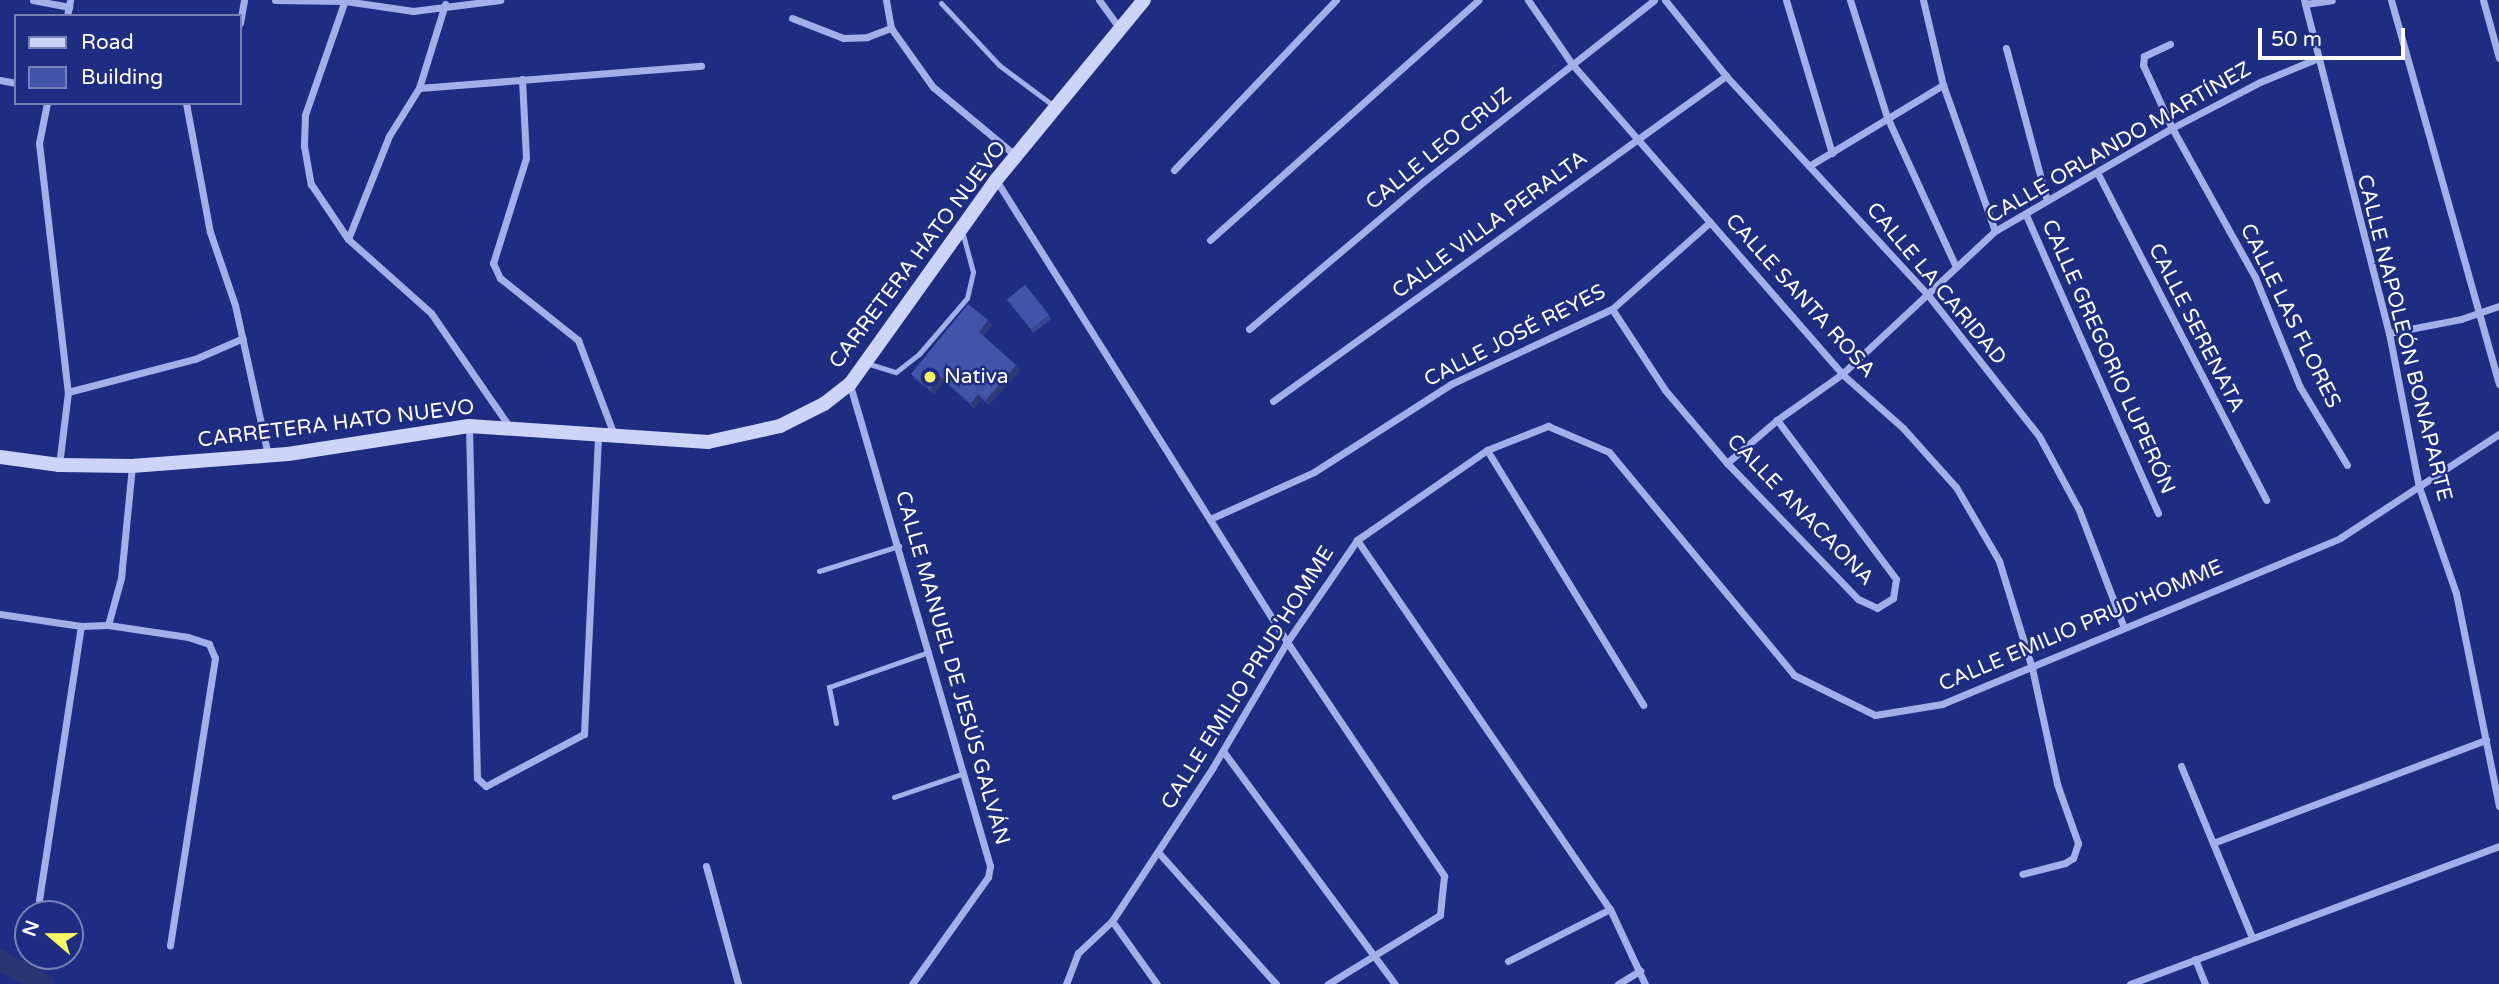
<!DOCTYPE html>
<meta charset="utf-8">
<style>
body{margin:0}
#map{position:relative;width:2499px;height:984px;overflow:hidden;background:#1e2d81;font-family:"Varela Round",sans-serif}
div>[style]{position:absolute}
.canal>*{height:21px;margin:-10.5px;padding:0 10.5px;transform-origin:10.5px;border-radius:10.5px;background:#2a3574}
.service>*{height:5px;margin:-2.5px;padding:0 2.5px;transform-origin:2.5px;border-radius:2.5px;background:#a3afe9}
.minor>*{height:7px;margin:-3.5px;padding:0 3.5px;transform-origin:3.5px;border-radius:3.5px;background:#a3afe9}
.secondary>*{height:14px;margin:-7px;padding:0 7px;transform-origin:7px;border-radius:7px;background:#ced4f7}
.wall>*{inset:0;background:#394791;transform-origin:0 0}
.shaded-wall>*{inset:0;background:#2e3a76}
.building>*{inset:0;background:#4253a9;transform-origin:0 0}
.dots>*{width:19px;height:19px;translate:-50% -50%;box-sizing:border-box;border:4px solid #1e2d81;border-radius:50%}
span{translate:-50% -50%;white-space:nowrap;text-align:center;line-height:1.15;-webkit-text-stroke:5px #1e2d81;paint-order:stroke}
.street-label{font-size:21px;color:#fff}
.poi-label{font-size:21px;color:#fff}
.left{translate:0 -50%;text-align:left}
.legend{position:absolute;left:14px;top:14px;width:228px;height:91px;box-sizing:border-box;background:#1e2d81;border:2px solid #7881b3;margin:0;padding:9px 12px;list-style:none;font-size:21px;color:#fff}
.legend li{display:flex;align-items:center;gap:14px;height:35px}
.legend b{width:35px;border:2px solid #7881b3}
.north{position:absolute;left:14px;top:900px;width:70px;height:70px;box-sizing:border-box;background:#1e2d81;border:2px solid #7881b3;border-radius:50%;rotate:290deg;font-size:19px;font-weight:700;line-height:28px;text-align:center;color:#fff}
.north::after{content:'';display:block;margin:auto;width:24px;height:32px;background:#f8f762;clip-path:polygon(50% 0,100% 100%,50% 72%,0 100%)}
.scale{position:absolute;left:2258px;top:28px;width:147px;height:32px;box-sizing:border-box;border:4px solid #fff;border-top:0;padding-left:9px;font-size:21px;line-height:24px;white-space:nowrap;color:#fff;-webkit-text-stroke:5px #1e2d81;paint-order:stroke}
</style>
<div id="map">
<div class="canal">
<i style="left:0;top:960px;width:50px;rotate:28.6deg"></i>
</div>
<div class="service">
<i style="left:941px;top:3px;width:85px;rotate:46.9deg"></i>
<i style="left:999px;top:65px;width:69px;rotate:36.7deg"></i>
<i style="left:866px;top:363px;width:31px;rotate:17deg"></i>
<i style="left:896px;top:372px;width:29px;rotate:-38deg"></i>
<i style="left:919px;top:354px;width:74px;rotate:-49.4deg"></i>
<i style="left:967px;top:298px;width:27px;rotate:-77deg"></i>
<i style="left:973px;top:272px;width:42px;rotate:-105deg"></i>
<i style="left:819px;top:571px;width:84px;rotate:-17.4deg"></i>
<i style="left:836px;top:723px;width:37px;rotate:-101deg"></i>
<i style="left:829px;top:687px;width:106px;rotate:-19.3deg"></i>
<i style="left:894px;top:797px;width:74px;rotate:-18.9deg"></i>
</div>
<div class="minor">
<i style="left:33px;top:0;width:37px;rotate:11deg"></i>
<i style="left:275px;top:0;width:70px;rotate:0.8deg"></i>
<i style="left:345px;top:1px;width:69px;rotate:8.4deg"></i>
<i style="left:413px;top:11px;width:88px;rotate:-7.2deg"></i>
<i style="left:345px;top:0;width:122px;rotate:109.2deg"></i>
<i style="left:305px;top:115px;width:31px;rotate:92deg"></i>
<i style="left:304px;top:146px;width:39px;rotate:80deg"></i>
<i style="left:311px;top:184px;width:66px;rotate:56.1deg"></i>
<i style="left:348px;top:239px;width:111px;rotate:41.7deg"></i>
<i style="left:431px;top:313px;width:137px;rotate:55.4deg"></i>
<i style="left:886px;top:0;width:28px;rotate:80deg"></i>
<i style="left:891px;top:28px;width:72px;rotate:54.6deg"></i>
<i style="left:933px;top:87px;width:108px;rotate:39.7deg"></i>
<i style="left:1099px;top:0;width:34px;rotate:54deg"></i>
<i style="left:1528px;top:0;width:78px;rotate:55.5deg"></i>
<i style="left:1572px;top:64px;width:411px;rotate:48.9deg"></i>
<i style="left:1842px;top:374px;width:81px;rotate:41.5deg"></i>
<i style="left:1903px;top:428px;width:79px;rotate:48.1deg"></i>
<i style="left:1956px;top:487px;width:86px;rotate:59.8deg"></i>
<i style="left:1999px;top:561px;width:112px;rotate:72.9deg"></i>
<i style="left:2032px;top:668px;width:119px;rotate:77.8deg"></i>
<i style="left:2057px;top:784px;width:63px;rotate:70.4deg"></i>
<i style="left:2078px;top:843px;width:16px;rotate:108deg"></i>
<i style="left:2073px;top:858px;width:9px;rotate:148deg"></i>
<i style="left:2065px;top:863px;width:44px;rotate:165.7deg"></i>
<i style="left:1665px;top:0;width:97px;rotate:51.2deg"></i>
<i style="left:1726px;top:76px;width:298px;rotate:47.3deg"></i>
<i style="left:1928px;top:295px;width:179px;rotate:51.8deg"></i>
<i style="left:2039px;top:436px;width:84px;rotate:61.6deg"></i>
<i style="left:2079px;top:510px;width:126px;rotate:69.1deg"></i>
<i style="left:1786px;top:0;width:160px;rotate:73.3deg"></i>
<i style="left:1850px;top:0;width:123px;rotate:72.5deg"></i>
<i style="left:1887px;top:117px;width:165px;rotate:65.3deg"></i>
<i style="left:1923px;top:0;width:87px;rotate:76.8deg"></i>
<i style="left:1943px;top:85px;width:155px;rotate:70.4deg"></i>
<i style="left:2304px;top:0;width:344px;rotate:75.7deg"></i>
<i style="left:2389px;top:333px;width:157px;rotate:79deg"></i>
<i style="left:2419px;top:487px;width:112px;rotate:70.8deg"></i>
<i style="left:2456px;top:593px;width:217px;rotate:78.6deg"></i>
<i style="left:2391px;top:0;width:399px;rotate:74.3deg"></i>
<i style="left:2483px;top:0;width:60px;rotate:74.6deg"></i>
<i style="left:2305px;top:4px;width:27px;rotate:-8deg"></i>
<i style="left:67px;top:16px;width:16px;rotate:-79deg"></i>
<i style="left:792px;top:18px;width:55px;rotate:21.4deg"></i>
<i style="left:843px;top:38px;width:24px;rotate:-2deg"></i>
<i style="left:867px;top:37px;width:26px;rotate:-21deg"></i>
<i style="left:240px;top:23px;width:23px;rotate:-80deg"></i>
<i style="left:2170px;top:44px;width:29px;rotate:155deg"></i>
<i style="left:2144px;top:56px;width:9px;rotate:96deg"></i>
<i style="left:2143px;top:65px;width:69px;rotate:65.3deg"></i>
<i style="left:2172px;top:128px;width:171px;rotate:60.9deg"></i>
<i style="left:2255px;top:277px;width:119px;rotate:67.8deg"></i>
<i style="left:2300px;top:387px;width:91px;rotate:58.9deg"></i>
<i style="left:2006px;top:48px;width:158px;rotate:75deg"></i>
<i style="left:522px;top:79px;width:79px;rotate:87.1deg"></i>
<i style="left:526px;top:158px;width:110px;rotate:107.4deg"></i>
<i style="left:493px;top:263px;width:17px;rotate:65deg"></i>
<i style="left:500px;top:278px;width:100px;rotate:38.5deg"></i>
<i style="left:578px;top:340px;width:102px;rotate:69.2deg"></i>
<i style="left:0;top:80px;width:16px;rotate:11deg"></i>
<i style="left:419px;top:88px;width:283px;rotate:-4.5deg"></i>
<i style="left:47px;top:103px;width:41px;rotate:101.3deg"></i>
<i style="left:39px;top:143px;width:251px;rotate:83.4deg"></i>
<i style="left:68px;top:392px;width:74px;rotate:97deg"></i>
<i style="left:186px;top:103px;width:131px;rotate:79.5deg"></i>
<i style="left:210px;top:232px;width:77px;rotate:71.1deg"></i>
<i style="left:235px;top:305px;width:154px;rotate:77.6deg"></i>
<i style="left:1809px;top:166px;width:157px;rotate:-31.2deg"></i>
<i style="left:1174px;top:170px;width:235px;rotate:-46.4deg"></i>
<i style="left:2097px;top:172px;width:369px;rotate:62.7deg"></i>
<i style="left:996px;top:180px;width:546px;rotate:57.79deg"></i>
<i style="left:1287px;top:642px;width:282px;rotate:56.1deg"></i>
<i style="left:1444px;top:876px;width:39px;rotate:96deg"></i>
<i style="left:1440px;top:915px;width:132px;rotate:148.4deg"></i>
<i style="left:2026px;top:215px;width:326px;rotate:66.1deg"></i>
<i style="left:348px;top:239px;width:111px;rotate:-68.3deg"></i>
<i style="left:389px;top:136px;width:57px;rotate:-58deg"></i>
<i style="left:419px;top:88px;width:88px;rotate:-72.8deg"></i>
<i style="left:1210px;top:240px;width:360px;rotate:-41.8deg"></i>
<i style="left:1612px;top:309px;width:97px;rotate:56.8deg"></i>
<i style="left:1665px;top:390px;width:96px;rotate:49.7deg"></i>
<i style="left:1727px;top:463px;width:189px;rotate:46.1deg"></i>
<i style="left:1858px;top:599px;width:21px;rotate:25deg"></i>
<i style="left:1877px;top:608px;width:19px;rotate:-32deg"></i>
<i style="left:1893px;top:598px;width:19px;rotate:-81deg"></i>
<i style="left:1896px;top:579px;width:199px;rotate:-126.8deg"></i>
<i style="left:1249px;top:329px;width:228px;rotate:-40.2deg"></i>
<i style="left:1423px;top:182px;width:294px;rotate:-38.2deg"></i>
<i style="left:2389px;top:333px;width:73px;rotate:-11deg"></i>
<i style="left:2461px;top:319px;width:40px;rotate:-18.9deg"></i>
<i style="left:850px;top:385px;width:501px;rotate:73.77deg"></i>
<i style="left:990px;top:866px;width:11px;rotate:100deg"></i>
<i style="left:988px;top:877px;width:131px;rotate:125.4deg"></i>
<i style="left:68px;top:392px;width:131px;rotate:-14.6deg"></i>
<i style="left:195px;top:359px;width:52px;rotate:-23.6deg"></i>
<i style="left:1273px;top:401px;width:558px;rotate:-35.66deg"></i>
<i style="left:469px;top:426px;width:352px;rotate:88.7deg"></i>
<i style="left:477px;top:778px;width:12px;rotate:42deg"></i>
<i style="left:486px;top:786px;width:111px;rotate:-28deg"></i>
<i style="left:584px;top:734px;width:300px;rotate:-87.3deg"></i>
<i style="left:1487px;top:450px;width:299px;rotate:58.5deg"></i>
<i style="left:1727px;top:463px;width:66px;rotate:-40.7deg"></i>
<i style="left:1777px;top:420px;width:80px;rotate:-35.3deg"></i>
<i style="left:1842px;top:374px;width:209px;rotate:-43.1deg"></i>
<i style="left:1995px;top:231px;width:205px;rotate:-30.2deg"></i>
<i style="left:2172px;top:128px;width:99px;rotate:-27.6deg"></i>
<i style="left:2260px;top:82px;width:61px;rotate:-22.3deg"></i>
<i style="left:1210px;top:519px;width:114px;rotate:-24.3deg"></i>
<i style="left:1314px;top:472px;width:163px;rotate:-32.7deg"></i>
<i style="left:1451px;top:384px;width:178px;rotate:-25deg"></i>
<i style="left:1612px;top:309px;width:131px;rotate:-41.6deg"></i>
<i style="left:1357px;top:540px;width:447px;rotate:55.6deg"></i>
<i style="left:1610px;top:909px;width:83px;rotate:65deg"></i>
<i style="left:0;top:614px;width:82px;rotate:8.4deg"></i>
<i style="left:81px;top:626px;width:27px;rotate:-2deg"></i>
<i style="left:108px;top:625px;width:49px;rotate:-74.5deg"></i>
<i style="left:121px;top:578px;width:113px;rotate:-84.4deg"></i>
<i style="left:108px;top:625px;width:81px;rotate:8.5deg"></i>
<i style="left:188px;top:637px;width:22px;rotate:18deg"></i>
<i style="left:209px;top:644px;width:15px;rotate:67deg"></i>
<i style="left:215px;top:658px;width:291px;rotate:98.9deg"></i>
<i style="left:1223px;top:751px;width:290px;rotate:53.6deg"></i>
<i style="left:2181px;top:766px;width:185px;rotate:67.5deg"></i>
<i style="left:2213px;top:843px;width:292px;rotate:-20.7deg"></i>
<i style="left:1158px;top:852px;width:177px;rotate:48.2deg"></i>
<i style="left:706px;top:866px;width:122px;rotate:74.8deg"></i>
<i style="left:39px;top:900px;width:277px;rotate:-81.3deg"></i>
<i style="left:1112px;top:921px;width:77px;rotate:54.5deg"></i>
<i style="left:2195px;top:959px;width:27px;rotate:68deg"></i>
<i style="left:1508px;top:961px;width:114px;rotate:-27deg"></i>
<i style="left:1066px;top:984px;width:33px;rotate:-69deg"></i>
<i style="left:1078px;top:953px;width:47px;rotate:-43.3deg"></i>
<i style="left:1112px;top:921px;width:184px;rotate:-56.7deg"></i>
<i style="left:1213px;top:767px;width:145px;rotate:-59.4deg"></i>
<i style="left:1287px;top:642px;width:124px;rotate:-55.5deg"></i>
<i style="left:1357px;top:540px;width:158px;rotate:-34.7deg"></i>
<i style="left:1487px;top:450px;width:66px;rotate:-21.5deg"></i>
<i style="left:1548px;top:426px;width:66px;rotate:23.1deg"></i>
<i style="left:1609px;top:452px;width:290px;rotate:50.3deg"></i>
<i style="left:1794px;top:675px;width:90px;rotate:26.3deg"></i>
<i style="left:1875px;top:715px;width:68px;rotate:-9.3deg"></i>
<i style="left:1942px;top:704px;width:431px;rotate:-22.6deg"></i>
<i style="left:2340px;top:538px;width:190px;rotate:-33.2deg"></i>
<i style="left:1618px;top:984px;width:26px;rotate:-31deg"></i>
<i style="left:2130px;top:984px;width:394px;rotate:-20.5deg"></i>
</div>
<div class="secondary">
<i style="left:0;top:457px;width:60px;rotate:7.7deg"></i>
<i style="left:59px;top:465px;width:73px;rotate:0.8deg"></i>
<i style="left:132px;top:466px;width:156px;rotate:-4.4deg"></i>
<i style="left:288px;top:454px;width:183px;rotate:-8.8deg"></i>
<i style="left:469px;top:426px;width:240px;rotate:3.8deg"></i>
<i style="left:708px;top:442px;width:74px;rotate:-12.5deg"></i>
<i style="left:780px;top:426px;width:49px;rotate:-26.6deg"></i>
<i style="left:824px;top:404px;width:33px;rotate:-38deg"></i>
<i style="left:850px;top:384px;width:251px;rotate:-54.4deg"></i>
<i style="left:996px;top:180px;width:233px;rotate:-50.6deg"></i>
</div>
<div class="wall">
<i style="left:1025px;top:285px;width:43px;height:23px;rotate:52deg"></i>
<i style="clip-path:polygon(988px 320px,992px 325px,983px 336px,1020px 370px,989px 405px,982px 399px,974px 408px,944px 381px,934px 394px,915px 379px,911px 374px)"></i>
</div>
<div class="shaded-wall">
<i style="clip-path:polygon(988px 320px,992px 325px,982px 337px,979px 332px)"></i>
<i style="clip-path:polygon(1016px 365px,1020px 370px,989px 405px,986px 400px)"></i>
<i style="clip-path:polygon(940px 376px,944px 381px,934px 394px,930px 389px)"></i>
<i style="clip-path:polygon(978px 394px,982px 399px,974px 408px,971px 403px)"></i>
</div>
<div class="building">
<i style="left:1025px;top:285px;width:38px;height:23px;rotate:51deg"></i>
<i style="clip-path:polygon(968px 304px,988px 320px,979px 332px,1016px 365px,986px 400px,978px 394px,971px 403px,940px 376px,930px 389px,911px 374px)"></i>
</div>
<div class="dots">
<i style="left:930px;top:377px;background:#f8f762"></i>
</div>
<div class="street-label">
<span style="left:2119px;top:143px;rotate:-30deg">CALLE ORLANDO MARTÍNEZ</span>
<span style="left:1439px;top:149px;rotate:-39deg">CALLE LEO CRUZ</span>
<span style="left:1490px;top:225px;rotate:-36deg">CALLE VILLA PERALTA</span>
<span style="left:918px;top:255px;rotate:-53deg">CARRETERA HATO NUEVO</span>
<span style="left:1936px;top:284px;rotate:50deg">CALLE LA CARIDAD</span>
<span style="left:1800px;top:296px;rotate:48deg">CALLE SANTA ROSA</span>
<span style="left:2290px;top:316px;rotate:64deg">CALLE LAS FLORES</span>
<span style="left:2196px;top:328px;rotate:63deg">CALLE SERENATA</span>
<span style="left:1515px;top:336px;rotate:-27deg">CALLE JOSÉ REYES</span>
<span style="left:2404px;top:338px;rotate:76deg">CALLE NAPOLEÓN BONAPARTE</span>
<span style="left:2108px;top:357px;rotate:66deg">CALLE GREGORIO LUPERÓN</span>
<span style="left:336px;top:424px;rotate:-7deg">CARRETERA HATO NUEVO</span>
<span style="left:1800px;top:510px;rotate:46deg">CALLE ANACAONA</span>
<span style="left:2081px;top:626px;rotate:-23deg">CALLE EMILIO PRUD'HOMME</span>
<span style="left:952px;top:668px;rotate:74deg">CALLE MANUEL DE JESÚS GALVÁN</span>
<span style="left:1248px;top:678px;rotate:-58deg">CALLE EMILIO PRUD'HOMME</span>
</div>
<div class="poi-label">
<span class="left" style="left:944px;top:377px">Nativa</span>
</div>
<ul class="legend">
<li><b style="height:9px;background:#ced4f7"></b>Road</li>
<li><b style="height:19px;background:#4253a9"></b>Building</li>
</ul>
<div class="north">N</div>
<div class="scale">50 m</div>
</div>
